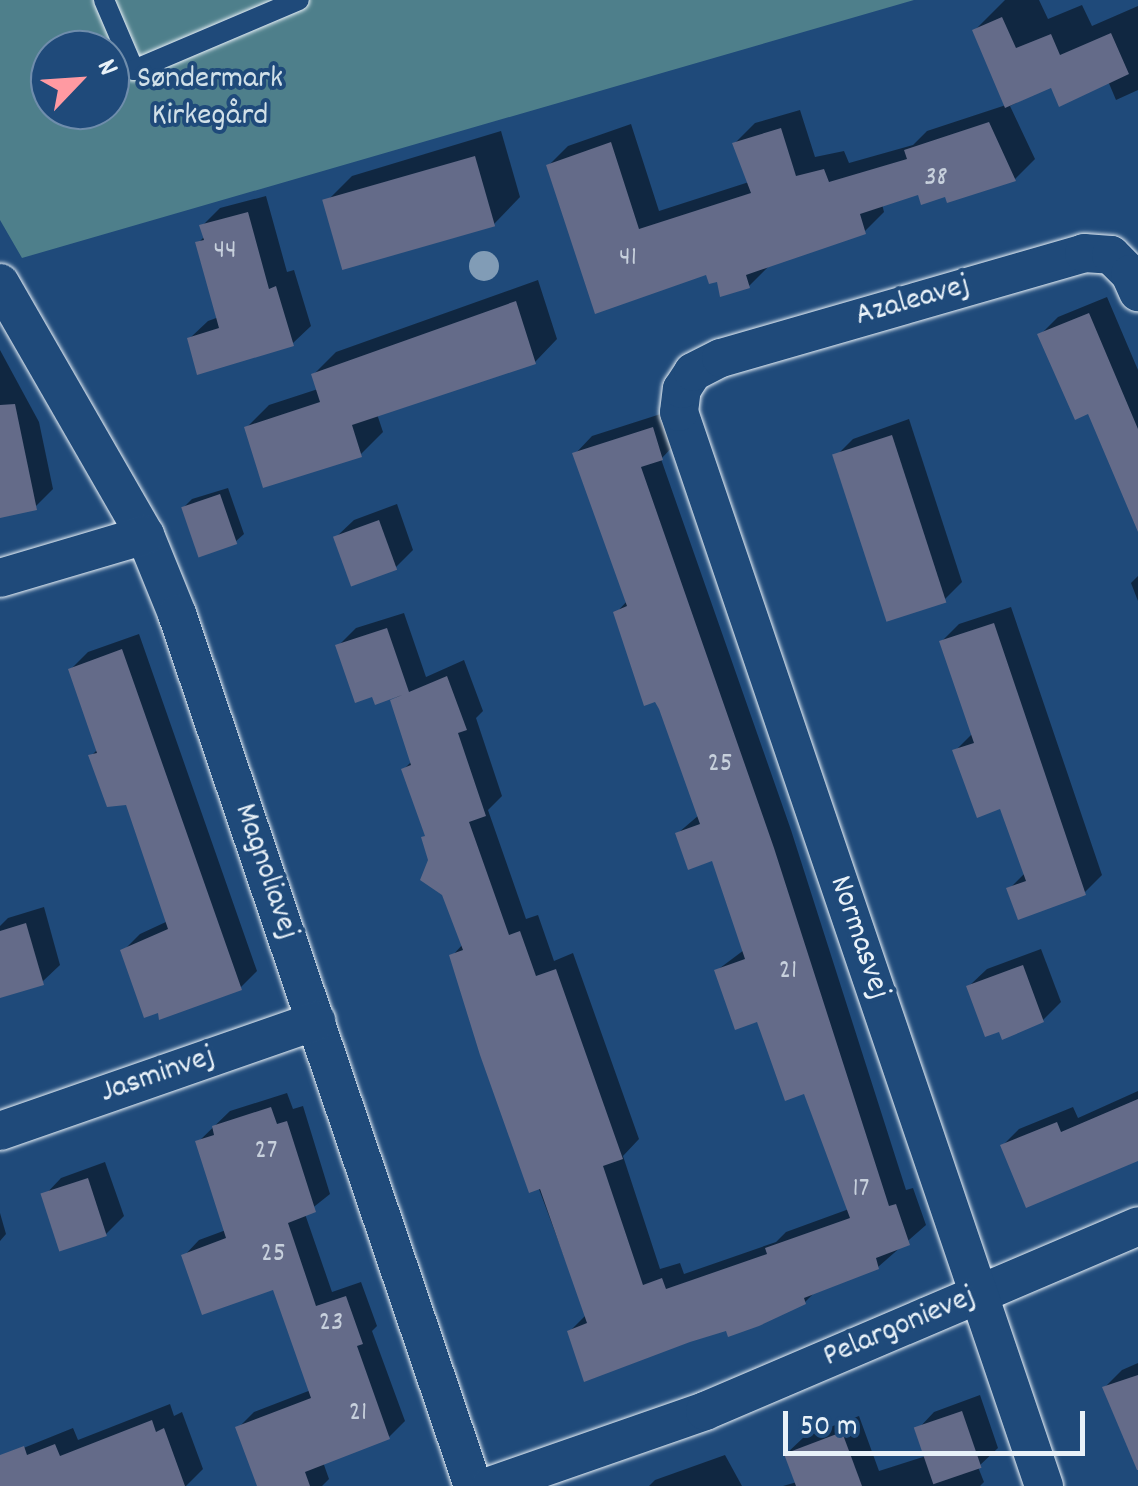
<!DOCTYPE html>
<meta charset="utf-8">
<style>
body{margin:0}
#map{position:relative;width:1138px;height:1486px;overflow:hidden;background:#1f4a7a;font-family:Dekko,sans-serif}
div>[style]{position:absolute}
.green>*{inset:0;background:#4e7f8b}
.shadow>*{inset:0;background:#0007}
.building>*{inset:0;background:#646b89;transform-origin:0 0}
.roads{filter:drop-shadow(0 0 2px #e8f1f8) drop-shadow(0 0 2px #e8f1f8)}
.service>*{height:20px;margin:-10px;padding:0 10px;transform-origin:10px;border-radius:10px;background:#1f4a7a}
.minor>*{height:38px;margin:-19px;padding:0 19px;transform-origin:19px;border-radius:19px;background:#1f4a7a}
.trees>*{width:30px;height:30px;margin:-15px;border-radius:50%;background:#819cb6}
span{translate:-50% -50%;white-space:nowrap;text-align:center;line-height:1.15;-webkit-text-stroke:8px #1f4a7a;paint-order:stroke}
.number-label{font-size:28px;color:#c7d0dc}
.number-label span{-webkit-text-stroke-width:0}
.park-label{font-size:32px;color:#d1e0e8}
.street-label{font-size:32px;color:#e8f1f8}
.north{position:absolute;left:30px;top:30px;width:100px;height:100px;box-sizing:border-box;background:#1f4a7a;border:2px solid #6f8dac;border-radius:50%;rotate:65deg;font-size:28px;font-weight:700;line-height:40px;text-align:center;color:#e8f1f8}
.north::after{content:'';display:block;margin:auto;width:35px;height:45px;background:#ff9aa2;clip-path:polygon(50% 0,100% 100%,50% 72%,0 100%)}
.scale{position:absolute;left:783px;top:1411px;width:302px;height:45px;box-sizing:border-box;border:5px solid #e8f1f8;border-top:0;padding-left:12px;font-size:30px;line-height:35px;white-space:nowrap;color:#e8f1f8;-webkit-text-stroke:8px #1f4a7a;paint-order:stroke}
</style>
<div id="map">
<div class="green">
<i style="clip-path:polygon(evenodd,0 0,914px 0,22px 258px,0 220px,0 0,50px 50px,110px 50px,110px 110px,50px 110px,50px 50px)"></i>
</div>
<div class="shadow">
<i style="clip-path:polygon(1005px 0,1039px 0,1048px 19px,1082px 5px,1092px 26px,1138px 6px,1138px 90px,1116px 100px,1108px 81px,1052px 85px,1010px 106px,1035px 159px,1015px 179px,949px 200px,946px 194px,919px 191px,882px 204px,884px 212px,864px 232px,769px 266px,749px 286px,718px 280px,708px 272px,597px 311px,548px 166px,568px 146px,631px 124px,659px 211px,749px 182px,735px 143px,755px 123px,800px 110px,815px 157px,844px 151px,849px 163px,913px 145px,927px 131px,1006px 105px,975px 30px)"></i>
<i style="clip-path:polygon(501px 131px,520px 197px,494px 224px,326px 202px,352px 176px)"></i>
<i style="clip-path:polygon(266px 196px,287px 272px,294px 270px,311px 326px,293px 343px,190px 338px,208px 321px,219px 317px,198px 243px,205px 236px,202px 226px,220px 208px)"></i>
<i style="clip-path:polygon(538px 280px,557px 339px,535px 362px,377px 414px,383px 432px,360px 455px,247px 427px,269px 405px,318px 389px,313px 375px,336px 352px)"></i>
<i style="clip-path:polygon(1107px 297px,1138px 370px,1138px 503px,1089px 411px,1040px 335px,1058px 317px)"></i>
<i style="clip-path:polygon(0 350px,39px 422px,53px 489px,35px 507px,0 516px)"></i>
<i style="clip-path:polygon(670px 411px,679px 440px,661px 459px,791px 830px,906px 1190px,913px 1188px,926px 1225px,878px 1267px,816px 1291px,805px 1302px,727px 1328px,570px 1331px,586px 1315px,452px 956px,463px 944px,403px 770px,412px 761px,393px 701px,401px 693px,338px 646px,356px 628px,404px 613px,426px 677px,464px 660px,483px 711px,476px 718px,502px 796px,488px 810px,526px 919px,538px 915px,554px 961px,573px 953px,639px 1139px,623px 1156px,660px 1269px,680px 1263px,684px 1274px,776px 1242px,786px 1232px,849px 1209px,805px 1091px,758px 1019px,716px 971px,744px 950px,713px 858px,678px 833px,699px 815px,662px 708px,616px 613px,628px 600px,575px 454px,592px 436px)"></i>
<i style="clip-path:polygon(909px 419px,962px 582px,945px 599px,836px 456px,853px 439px)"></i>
<i style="clip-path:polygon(228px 488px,244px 534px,235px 542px,184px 507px,192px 499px)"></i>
<i style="clip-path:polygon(397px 504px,413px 550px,395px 568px,336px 537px,354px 520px)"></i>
<i style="clip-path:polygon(1138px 576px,1138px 601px,1131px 583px)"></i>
<i style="clip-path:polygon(1011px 607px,1102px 875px,1084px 893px,1009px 889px,1026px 872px,1002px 806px,955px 751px,973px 733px,942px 641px,959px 624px)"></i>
<i style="clip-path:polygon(139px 634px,257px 971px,240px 988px,123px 951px,140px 934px,168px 921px,128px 802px,91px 756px,98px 749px,71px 669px,88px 652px)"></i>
<i style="clip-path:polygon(44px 907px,60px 965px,42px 982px,0 970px,0 926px,8px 918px)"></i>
<i style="clip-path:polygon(1041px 949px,1061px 1002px,1043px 1020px,969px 986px,987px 969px)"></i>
<i style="clip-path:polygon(1138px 1091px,1138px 1158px,1003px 1145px,1019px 1129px,1073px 1107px,1078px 1118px)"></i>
<i style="clip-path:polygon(287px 1093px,293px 1109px,303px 1106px,330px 1194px,305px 1214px,332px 1292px,361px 1282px,377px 1326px,372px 1331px,405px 1421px,389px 1437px,323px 1462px,329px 1479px,322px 1486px,260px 1486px,238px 1428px,254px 1412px,311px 1390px,274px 1286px,184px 1256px,199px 1240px,226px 1230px,198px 1142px,230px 1111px)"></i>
<i style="clip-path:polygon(105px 1162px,124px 1216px,106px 1234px,44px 1196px,61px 1178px)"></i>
<i style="clip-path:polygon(0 1213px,6px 1234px,0 1241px)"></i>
<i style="clip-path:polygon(1138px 1363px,1138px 1460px,1105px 1387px,1122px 1370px)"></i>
<i style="clip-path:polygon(980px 1395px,998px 1448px,978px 1467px,984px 1482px,980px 1486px,783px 1486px,797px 1482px,786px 1454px,804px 1437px,859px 1416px,879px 1471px,926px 1456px,917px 1430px,934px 1412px)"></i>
<i style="clip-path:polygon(170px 1404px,174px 1416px,182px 1412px,203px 1469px,186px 1486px,5px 1486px,0 1467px,16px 1451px,73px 1428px,78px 1440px)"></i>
<i style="clip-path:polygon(725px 1455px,742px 1486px,649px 1486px,655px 1480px)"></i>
</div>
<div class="building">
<i style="clip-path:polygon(1002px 17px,1016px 48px,1051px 34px,1060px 55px,1111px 33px,1129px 74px,1059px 107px,1051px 88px,1005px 108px,972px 30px)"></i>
<i style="clip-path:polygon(989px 122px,1016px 181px,947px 203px,945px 197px,921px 205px,918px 195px,860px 214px,866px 234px,746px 275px,750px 288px,720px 297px,717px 282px,709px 284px,706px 275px,595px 314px,546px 165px,611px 142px,639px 229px,751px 193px,732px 143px,781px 128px,796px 176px,824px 169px,829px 182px,907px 159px,904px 150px)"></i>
<i style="left:475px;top:156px;width:73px;height:159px;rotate:74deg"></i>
<i style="clip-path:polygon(248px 212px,269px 289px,276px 286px,294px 346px,197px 375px,187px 338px,219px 328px,195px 242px,204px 240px,199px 225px)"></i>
<i style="clip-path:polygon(516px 301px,536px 364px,352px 425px,362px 457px,263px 488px,244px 427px,320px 402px,311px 374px)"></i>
<i style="clip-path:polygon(1089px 313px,1138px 429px,1138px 532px,1088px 414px,1075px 420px,1037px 334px)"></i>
<i style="clip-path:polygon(15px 404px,37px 510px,0 518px,0 405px)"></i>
<i style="clip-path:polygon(653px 427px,663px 460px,641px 467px,774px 848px,889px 1206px,896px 1204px,910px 1245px,876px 1258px,879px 1269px,804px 1298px,806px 1304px,759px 1326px,728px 1337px,726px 1331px,690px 1342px,584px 1382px,567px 1331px,587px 1323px,540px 1189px,529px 1193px,480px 1055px,449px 955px,463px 950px,442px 895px,420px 880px,428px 860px,421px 837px,425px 836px,401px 769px,411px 765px,390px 700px,402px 695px,375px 705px,372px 697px,355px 703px,335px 645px,387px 628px,409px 692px,447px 676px,467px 730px,458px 733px,486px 816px,469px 822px,509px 935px,520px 931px,536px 976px,556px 969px,623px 1159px,603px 1166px,643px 1285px,662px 1278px,666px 1289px,767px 1254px,765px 1248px,850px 1218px,804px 1094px,785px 1101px,757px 1022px,735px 1030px,714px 970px,745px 959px,712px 861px,688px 870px,675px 833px,700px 824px,659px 709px,655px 702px,644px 706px,613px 612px,627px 606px,572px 453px)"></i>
<i style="left:892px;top:435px;width:176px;height:63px;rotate:72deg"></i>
<i style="left:220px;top:494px;width:53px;height:41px;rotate:71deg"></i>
<i style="left:379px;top:520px;width:53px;height:49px;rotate:70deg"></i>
<i style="clip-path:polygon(994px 623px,1086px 895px,1018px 920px,1006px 888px,1026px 881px,1000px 809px,977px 818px,952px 750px,974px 743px,939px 641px)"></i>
<i style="clip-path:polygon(122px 649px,242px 990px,159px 1020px,158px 1013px,144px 1018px,120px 950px,168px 929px,126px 805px,107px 807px,88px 755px,97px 753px,68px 669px)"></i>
<i style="clip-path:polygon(26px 923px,44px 985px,0 998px,0 931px)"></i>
<i style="clip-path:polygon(1023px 965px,1044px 1022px,1002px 1040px,999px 1032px,985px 1037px,966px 986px)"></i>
<i style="clip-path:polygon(1138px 1099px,1138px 1161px,1026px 1208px,1000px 1145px,1057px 1122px,1061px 1132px)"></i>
<i style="clip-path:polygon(271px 1107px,277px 1124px,287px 1121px,316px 1212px,288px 1223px,316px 1306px,346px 1296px,363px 1344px,357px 1346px,390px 1439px,305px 1472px,310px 1486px,257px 1486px,235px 1427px,311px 1398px,273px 1290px,202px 1315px,181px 1255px,226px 1238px,195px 1141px,214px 1135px,212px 1126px)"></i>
<i style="left:88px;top:1178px;width:61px;height:50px;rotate:72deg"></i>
<i style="clip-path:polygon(1138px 1375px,1138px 1470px,1137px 1470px,1102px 1387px)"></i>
<i style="left:962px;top:1411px;width:60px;height:51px;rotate:71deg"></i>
<i style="clip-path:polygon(152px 1420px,156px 1432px,164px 1428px,185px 1486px,0 1486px,0 1455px,24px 1446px,27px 1455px,55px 1444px,60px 1456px)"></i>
<i style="clip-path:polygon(842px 1432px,862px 1486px,796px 1486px,784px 1454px)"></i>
</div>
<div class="roads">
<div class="service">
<i style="left:104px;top:0;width:76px;rotate:66.8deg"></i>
<i style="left:134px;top:70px;width:179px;rotate:-23deg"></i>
</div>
<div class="minor">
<i style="left:0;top:283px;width:291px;rotate:60.1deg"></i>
<i style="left:145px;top:535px;width:85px;rotate:67.9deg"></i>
<i style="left:177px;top:614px;width:921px;rotate:71.25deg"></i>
<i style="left:0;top:578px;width:151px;rotate:-16.5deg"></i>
<i style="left:0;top:1131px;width:335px;rotate:-19.2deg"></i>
<i style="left:490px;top:1486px;width:228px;rotate:-19.2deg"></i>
<i style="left:705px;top:1411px;width:471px;rotate:-23.1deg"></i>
<i style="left:1044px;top:1486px;width:1134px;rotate:-108.77deg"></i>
<i style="left:679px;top:412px;width:23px;rotate:-83deg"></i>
<i style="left:682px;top:389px;width:20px;rotate:-57deg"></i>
<i style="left:693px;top:372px;width:31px;rotate:-27deg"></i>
<i style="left:721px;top:358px;width:378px;rotate:-16.1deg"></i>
<i style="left:1084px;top:253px;width:27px;rotate:4deg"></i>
<i style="left:1111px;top:255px;width:27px;rotate:45deg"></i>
<i style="left:1130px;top:274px;width:20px;rotate:66deg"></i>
</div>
</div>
<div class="trees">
<i style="left:484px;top:266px"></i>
</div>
<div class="number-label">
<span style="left:936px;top:179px">38</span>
<span style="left:225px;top:252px">44</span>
<span style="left:628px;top:259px">41</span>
<span style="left:720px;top:765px">25</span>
<span style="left:788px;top:972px">21</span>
<span style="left:266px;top:1152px">27</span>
<span style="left:861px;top:1190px">17</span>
<span style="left:273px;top:1255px">25</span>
<span style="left:331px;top:1324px">23</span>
<span style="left:358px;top:1414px">21</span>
</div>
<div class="park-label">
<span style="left:210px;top:99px">Søndermark<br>Kirkegård</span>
</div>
<div class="street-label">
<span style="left:913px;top:302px;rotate:-16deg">Azaleavej</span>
<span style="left:265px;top:872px;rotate:71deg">Magnoliavej</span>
<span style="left:858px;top:938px;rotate:71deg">Normasvej</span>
<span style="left:158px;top:1076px;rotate:-19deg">Jasminvej</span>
<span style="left:900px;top:1328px;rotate:-23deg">Pelargonievej</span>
</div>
<div class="north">N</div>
<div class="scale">50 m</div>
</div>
